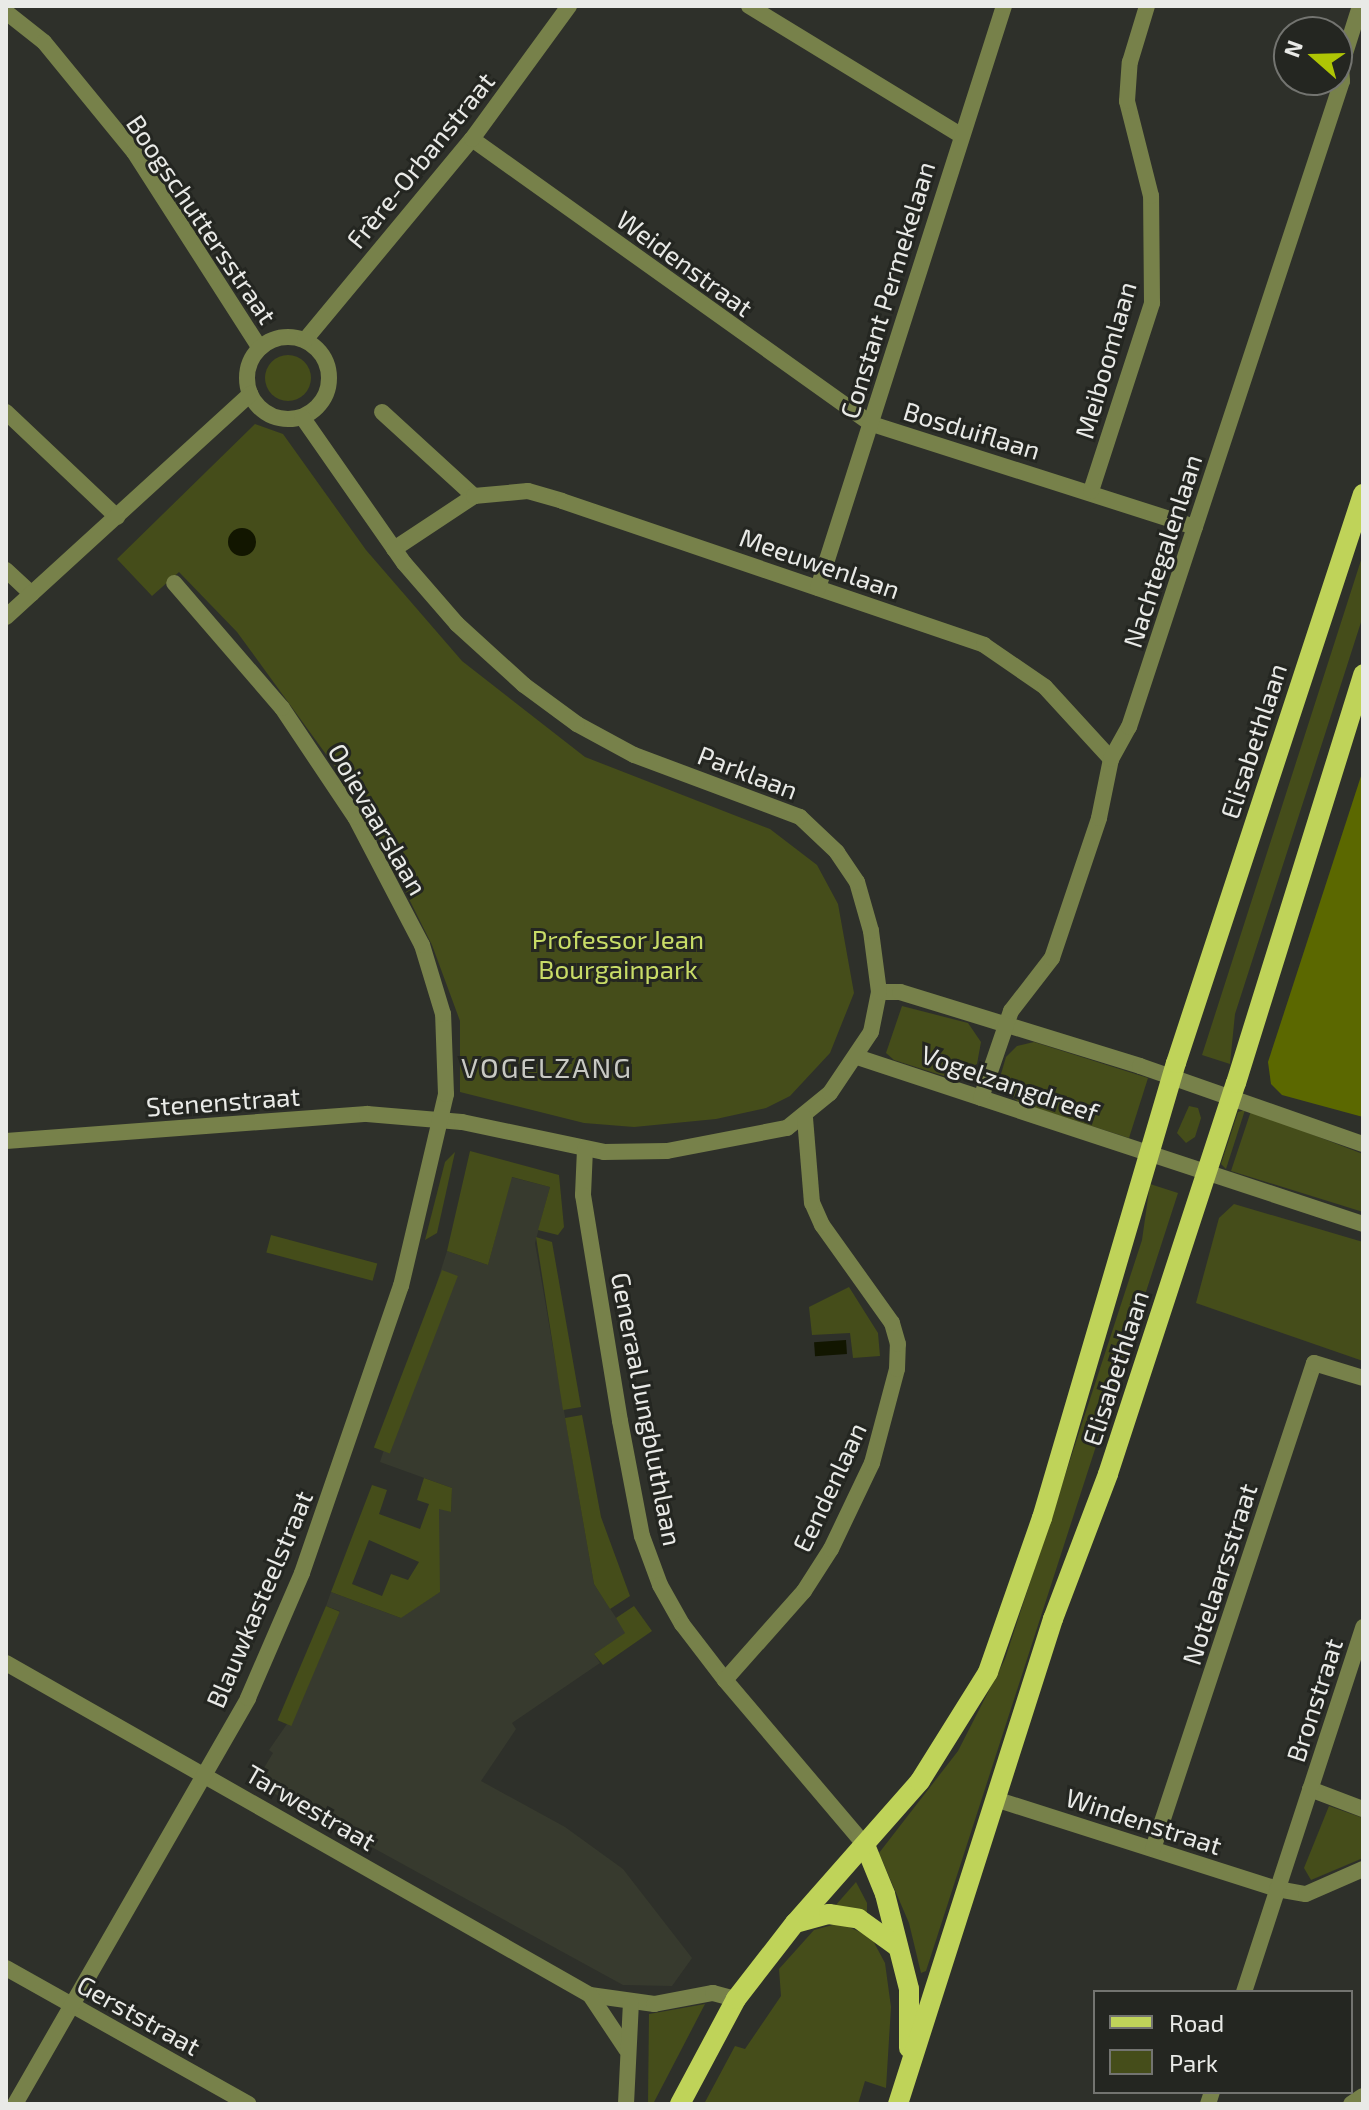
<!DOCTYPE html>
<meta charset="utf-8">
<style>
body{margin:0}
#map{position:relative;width:1369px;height:2110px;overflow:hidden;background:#2e302a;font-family:"Exo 2",sans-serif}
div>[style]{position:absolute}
.built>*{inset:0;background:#373a2e}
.green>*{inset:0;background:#454d1a;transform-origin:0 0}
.round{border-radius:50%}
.forest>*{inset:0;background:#5b6800}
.water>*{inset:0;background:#121600;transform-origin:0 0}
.street>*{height:16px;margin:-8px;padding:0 8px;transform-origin:8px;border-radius:8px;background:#77814a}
.street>.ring{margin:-8px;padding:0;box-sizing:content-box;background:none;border:16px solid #77814a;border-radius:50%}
.primary>*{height:20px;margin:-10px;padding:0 10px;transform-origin:10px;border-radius:10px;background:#bfd359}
span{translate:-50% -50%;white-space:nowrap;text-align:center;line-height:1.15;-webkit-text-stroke:6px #242621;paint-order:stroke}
.street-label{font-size:26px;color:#e9eae7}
.park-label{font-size:26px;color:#c8dc67}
.neighbourhood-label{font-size:28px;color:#c8c9c3;letter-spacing:2px}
.frame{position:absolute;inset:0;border:8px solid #e9eae7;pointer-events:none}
.legend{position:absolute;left:1093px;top:1990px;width:260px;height:104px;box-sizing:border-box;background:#242621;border:2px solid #737470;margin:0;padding:10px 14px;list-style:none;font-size:24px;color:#e9eae7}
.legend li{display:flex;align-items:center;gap:16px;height:40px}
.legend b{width:40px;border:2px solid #737470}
.north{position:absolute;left:1273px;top:16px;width:80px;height:80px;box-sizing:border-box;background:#242621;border:2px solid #737470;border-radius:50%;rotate:290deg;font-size:22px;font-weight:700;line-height:32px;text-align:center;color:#e9eae7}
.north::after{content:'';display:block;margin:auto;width:28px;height:36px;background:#afc505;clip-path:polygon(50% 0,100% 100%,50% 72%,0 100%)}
</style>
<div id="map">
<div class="built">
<i style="clip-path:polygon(511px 1177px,550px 1187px,535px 1243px,594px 1584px,626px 1633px,594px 1654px,600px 1663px,512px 1723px,516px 1729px,481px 1781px,565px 1827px,623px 1869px,692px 1958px,672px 1986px,623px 1985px,255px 1783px,273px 1753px,269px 1750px,298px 1708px,340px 1611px,326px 1606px,331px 1592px,401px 1618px,439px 1508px,451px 1512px,452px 1488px,380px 1462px,447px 1251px,488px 1265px)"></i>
</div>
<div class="green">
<i class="round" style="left:265px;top:355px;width:46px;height:46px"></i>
<i style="clip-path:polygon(255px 424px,283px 434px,366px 550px,462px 661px,585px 757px,770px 829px,817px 865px,838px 904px,854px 993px,830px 1053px,790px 1096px,766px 1108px,716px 1119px,634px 1127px,584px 1123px,460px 1092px,460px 1021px,432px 945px,360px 801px,237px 632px,179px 572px,152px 596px,117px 559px)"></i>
<i style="clip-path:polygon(1363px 554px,1363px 616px,1235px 1014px,1230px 1064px,1202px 1055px)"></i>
<i style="clip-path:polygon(902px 1006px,968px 1023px,981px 1042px,977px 1064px,950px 1078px,894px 1060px,886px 1053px)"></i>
<i style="clip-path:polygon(1034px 1042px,1148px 1078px,1129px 1138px,1020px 1103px,1007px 1093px,1001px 1074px,1006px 1057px,1017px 1046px)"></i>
<i style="clip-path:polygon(1189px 1106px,1198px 1108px,1201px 1118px,1195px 1137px,1186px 1143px,1177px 1133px)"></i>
<i style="clip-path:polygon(1245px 1110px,1226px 1169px,1221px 1164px,1238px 1112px)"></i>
<i style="clip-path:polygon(1251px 1111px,1363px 1154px,1363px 1212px,1231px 1171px)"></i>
<i style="clip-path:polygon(470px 1151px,559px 1175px,564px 1227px,558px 1235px,538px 1230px,550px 1187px,512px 1177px,488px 1265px,447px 1251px)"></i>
<i style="clip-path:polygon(455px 1152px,437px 1233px,425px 1240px,445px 1162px)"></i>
<i style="clip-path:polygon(1150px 1184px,1178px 1193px,926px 1971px,921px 1973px,909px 1923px,879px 1853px,958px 1751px,1005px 1659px,1142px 1240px)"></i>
<i style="clip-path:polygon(1234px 1204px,1363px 1242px,1363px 1361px,1196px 1303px,1219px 1218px)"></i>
<i style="left:271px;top:1235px;width:110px;height:18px;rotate:15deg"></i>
<i style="clip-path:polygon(536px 1237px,552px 1242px,581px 1407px,563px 1410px)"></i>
<i style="left:442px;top:1270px;width:17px;height:190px;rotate:21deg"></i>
<i style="clip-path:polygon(849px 1287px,878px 1333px,880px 1356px,853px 1358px,850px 1333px,812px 1335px,809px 1307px)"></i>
<i style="clip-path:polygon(582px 1415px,601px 1517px,630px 1596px,610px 1609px,594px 1584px,565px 1418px)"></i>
<i style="clip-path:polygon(evenodd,424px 1478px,452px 1488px,451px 1512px,439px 1509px,440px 1592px,401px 1618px,331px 1592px,372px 1485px,387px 1490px,379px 1514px,420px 1529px,429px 1504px,417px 1500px,424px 1478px,369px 1540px,419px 1562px,408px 1580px,391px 1574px,382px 1596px,352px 1584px,369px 1540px)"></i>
<i style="left:326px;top:1606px;width:15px;height:124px;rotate:23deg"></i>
<i style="clip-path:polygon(634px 1606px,652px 1631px,603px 1665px,594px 1654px,625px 1633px,616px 1618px)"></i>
<i style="clip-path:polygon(1329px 1806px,1363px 1818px,1363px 1858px,1311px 1880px,1304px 1868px)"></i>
<i style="clip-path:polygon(856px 1882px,867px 1903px,867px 1913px,835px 1906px)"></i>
<i style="clip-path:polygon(840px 1923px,871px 1937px,885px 1963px,891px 2007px,886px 2088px,865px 2081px,858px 2104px,704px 2104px,735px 2046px,745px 2049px,781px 1996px,779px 1969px,814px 1930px)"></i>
<i style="clip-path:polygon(705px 2004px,653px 2104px,648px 2104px,649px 2014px)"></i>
</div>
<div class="forest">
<i style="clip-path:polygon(1363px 770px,1363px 1117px,1282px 1095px,1271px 1084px,1268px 1062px)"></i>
</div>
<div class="water">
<i class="round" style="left:228px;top:528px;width:28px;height:28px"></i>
<i style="left:846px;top:1340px;width:14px;height:32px;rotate:86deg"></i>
</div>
<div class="street">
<i style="left:749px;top:6px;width:246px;rotate:31.4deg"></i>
<i style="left:6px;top:12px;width:48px;rotate:38.3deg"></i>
<i style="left:44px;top:42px;width:142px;rotate:50.7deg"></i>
<i style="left:134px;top:152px;width:233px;rotate:57.3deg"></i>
<i style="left:472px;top:139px;width:491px;rotate:35.5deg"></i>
<i style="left:872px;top:424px;width:339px;rotate:17.7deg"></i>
<i class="ring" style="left:247px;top:337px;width:66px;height:66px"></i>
<i style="left:305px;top:340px;width:261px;rotate:-50.3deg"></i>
<i style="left:472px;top:139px;width:165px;rotate:-53.9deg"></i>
<i style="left:6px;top:412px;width:153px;rotate:43.4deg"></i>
<i style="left:382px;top:412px;width:125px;rotate:42.4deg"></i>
<i style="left:1091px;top:491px;width:198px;rotate:-72deg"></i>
<i style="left:1152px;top:303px;width:107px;rotate:-90.5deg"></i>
<i style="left:1151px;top:196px;width:98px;rotate:-104.2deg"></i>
<i style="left:1127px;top:101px;width:39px;rotate:-86deg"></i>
<i style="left:1130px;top:62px;width:59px;rotate:-73.1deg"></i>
<i style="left:394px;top:549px;width:96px;rotate:-33.5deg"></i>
<i style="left:474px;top:496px;width:54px;rotate:-5.3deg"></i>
<i style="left:528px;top:491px;width:35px;rotate:16deg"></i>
<i style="left:562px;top:501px;width:446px;rotate:18.8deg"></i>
<i style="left:984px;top:645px;width:74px;rotate:34.5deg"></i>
<i style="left:1045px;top:687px;width:98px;rotate:47.5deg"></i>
<i style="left:6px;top:570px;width:35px;rotate:43deg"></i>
<i style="left:818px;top:588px;width:611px;rotate:-72.28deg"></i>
<i style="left:6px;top:617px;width:331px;rotate:-42.4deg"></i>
<i style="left:879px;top:992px;width:21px"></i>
<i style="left:900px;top:992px;width:251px;rotate:17.1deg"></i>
<i style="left:1140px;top:1066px;width:236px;rotate:19.3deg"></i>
<i style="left:857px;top:1057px;width:533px;rotate:18.26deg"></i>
<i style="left:981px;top:1098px;width:92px;rotate:-71deg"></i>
<i style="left:1011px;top:1011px;width:67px;rotate:-52.3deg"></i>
<i style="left:1052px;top:958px;width:148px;rotate:-71.4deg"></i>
<i style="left:1099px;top:818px;width:60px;rotate:-78.5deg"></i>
<i style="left:1111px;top:759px;width:37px;rotate:-61deg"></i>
<i style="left:1129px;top:727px;width:680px;rotate:-71.75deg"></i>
<i style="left:1342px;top:81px;width:15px;rotate:-94deg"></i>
<i style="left:1341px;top:66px;width:63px;rotate:-72.4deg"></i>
<i style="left:6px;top:1141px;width:362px;rotate:-4.3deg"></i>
<i style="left:367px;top:1114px;width:95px;rotate:4.8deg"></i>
<i style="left:462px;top:1122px;width:145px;rotate:11.9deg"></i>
<i style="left:604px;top:1152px;width:63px;rotate:-0.9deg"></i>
<i style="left:667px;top:1151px;width:122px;rotate:-10.9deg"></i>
<i style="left:787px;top:1128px;width:55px;rotate:-39.1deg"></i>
<i style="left:830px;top:1093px;width:73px;rotate:-56.1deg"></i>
<i style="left:871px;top:1032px;width:41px;rotate:-78.7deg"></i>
<i style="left:879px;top:992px;width:62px;rotate:-97.5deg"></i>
<i style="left:871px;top:931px;width:51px;rotate:-105.9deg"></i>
<i style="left:857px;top:882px;width:36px;rotate:-124deg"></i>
<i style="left:837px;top:852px;width:51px;rotate:-136.6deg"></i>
<i style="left:800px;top:817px;width:177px;rotate:-159.5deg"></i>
<i style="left:634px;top:755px;width:65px;rotate:-151.5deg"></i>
<i style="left:577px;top:724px;width:66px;rotate:-143.7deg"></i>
<i style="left:524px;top:685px;width:91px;rotate:-137.7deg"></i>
<i style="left:457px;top:624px;width:81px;rotate:-131deg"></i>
<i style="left:404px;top:563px;width:178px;rotate:-124.9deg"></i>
<i style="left:585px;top:1149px;width:46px;rotate:92.5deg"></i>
<i style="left:583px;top:1195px;width:229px;rotate:80.7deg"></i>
<i style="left:620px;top:1421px;width:117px;rotate:79.2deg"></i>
<i style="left:642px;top:1536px;width:52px;rotate:69.8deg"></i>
<i style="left:660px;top:1585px;width:45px;rotate:60.6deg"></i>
<i style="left:682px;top:1624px;width:71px;rotate:52.5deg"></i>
<i style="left:725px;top:1680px;width:216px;rotate:49.7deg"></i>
<i style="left:6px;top:1663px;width:672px;rotate:29.62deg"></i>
<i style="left:590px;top:1995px;width:65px;rotate:8deg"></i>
<i style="left:654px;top:2004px;width:60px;rotate:-10.6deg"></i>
<i style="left:713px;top:1993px;width:24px;rotate:15deg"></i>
<i style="left:725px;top:1680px;width:119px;rotate:-48.4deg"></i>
<i style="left:804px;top:1591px;width:50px;rotate:-57.3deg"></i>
<i style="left:831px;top:1549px;width:95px;rotate:-64.5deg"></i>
<i style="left:872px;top:1463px;width:97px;rotate:-75.1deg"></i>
<i style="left:897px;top:1369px;width:25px;rotate:-88deg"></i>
<i style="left:898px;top:1344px;width:22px;rotate:-106deg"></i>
<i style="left:892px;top:1323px;width:120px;rotate:-125.5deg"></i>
<i style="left:822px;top:1225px;width:24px;rotate:-114deg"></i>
<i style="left:812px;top:1203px;width:86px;rotate:-94.7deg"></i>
<i style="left:1310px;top:1789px;width:57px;rotate:20.7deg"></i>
<i style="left:995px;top:1799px;width:296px;rotate:17.7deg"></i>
<i style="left:1277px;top:1889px;width:29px;rotate:10deg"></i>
<i style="left:1306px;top:1894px;width:62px;rotate:-23.7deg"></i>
<i style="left:1153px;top:1849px;width:512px;rotate:-71.67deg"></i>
<i style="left:1314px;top:1363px;width:51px;rotate:17deg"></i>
<i style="left:6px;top:1968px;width:278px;rotate:29.3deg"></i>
<i style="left:1244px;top:1992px;width:384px;rotate:-71.9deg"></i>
<i style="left:590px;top:1995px;width:65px;rotate:56.3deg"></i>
<i style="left:15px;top:2104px;width:468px;rotate:-60.1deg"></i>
<i style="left:248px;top:1698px;width:136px;rotate:-66.6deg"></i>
<i style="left:302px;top:1573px;width:304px;rotate:-71deg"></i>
<i style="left:401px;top:1286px;width:197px;rotate:-76.8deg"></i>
<i style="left:446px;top:1094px;width:80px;rotate:-92.1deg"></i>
<i style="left:443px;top:1014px;width:72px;rotate:-106.9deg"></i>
<i style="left:422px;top:945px;width:144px;rotate:-117.6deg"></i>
<i style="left:355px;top:817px;width:131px;rotate:-123.8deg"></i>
<i style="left:282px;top:708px;width:165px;rotate:-130.8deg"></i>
<i style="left:626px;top:2104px;width:101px;rotate:-87.2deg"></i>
<i style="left:1208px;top:2104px;width:13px;rotate:-72deg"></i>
<i style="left:1351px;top:2104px;width:14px;rotate:-34deg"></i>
</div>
<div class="primary">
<i style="left:865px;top:1845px;width:53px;rotate:67.8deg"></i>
<i style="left:885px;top:1894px;width:98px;rotate:75.8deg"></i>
<i style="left:909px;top:1989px;width:59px;rotate:90deg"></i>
<i style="left:795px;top:1923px;width:35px;rotate:-15deg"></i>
<i style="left:829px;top:1914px;width:30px;rotate:9deg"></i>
<i style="left:859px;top:1919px;width:48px;rotate:35.7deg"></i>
<i style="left:680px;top:2104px;width:119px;rotate:-61.9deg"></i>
<i style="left:736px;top:1999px;width:96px;rotate:-52.2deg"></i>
<i style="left:795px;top:1923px;width:189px;rotate:-48.6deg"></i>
<i style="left:920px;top:1781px;width:128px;rotate:-58deg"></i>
<i style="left:988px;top:1672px;width:163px;rotate:-70.7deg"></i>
<i style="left:1042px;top:1518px;width:474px;rotate:-73.6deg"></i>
<i style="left:1176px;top:1063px;width:599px;rotate:-71.81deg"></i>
<i style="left:898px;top:2104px;width:509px;rotate:-72.28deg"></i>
<i style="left:1053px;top:1619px;width:155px;rotate:-69.2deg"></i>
<i style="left:1108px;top:1474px;width:411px;rotate:-71.9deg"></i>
<i style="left:1236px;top:1083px;width:428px;rotate:-72.7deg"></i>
</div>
<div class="street-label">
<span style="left:420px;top:160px;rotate:-51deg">Frère-Orbanstraat</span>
<span style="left:202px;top:219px;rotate:56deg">Boogschuttersstraat</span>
<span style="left:685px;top:263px;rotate:36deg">Weidenstraat</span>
<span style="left:887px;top:290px;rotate:-73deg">Constant Permekelaan</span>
<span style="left:1105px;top:360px;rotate:-74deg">Meiboomlaan</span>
<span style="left:972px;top:430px;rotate:17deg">Bosduiflaan</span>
<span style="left:1162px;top:551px;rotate:-72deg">Nachtegalenlaan</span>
<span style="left:820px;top:563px;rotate:19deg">Meeuwenlaan</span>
<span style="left:1253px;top:741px;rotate:-72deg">Elisabethlaan</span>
<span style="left:748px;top:772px;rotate:21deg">Parklaan</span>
<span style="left:378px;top:819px;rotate:60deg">Ooievaarslaan</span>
<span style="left:1010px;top:1083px;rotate:19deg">Vogelzangdreef</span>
<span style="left:223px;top:1101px;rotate:-4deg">Stenenstraat</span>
<span style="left:1115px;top:1368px;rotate:-72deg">Elisabethlaan</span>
<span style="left:647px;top:1409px;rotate:79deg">Generaal Jungbluthlaan</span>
<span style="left:829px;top:1487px;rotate:-65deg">Eendenlaan</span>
<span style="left:1219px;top:1574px;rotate:-72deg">Notelaarsstraat</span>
<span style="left:259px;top:1599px;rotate:-67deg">Blauwkasteelstraat</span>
<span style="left:1314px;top:1700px;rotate:-72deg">Bronstraat</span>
<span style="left:311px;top:1807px;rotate:30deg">Tarwestraat</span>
<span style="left:1144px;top:1821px;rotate:18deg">Windenstraat</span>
<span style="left:139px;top:2015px;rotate:29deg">Gerststraat</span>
</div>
<div class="park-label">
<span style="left:618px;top:954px">Professor Jean<br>Bourgainpark</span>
</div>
<div class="neighbourhood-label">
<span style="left:547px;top:1067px">VOGELZANG</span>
</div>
<div class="frame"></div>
<ul class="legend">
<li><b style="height:10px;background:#bfd359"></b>Road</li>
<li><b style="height:22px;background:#454d1a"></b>Park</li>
</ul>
<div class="north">N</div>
</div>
